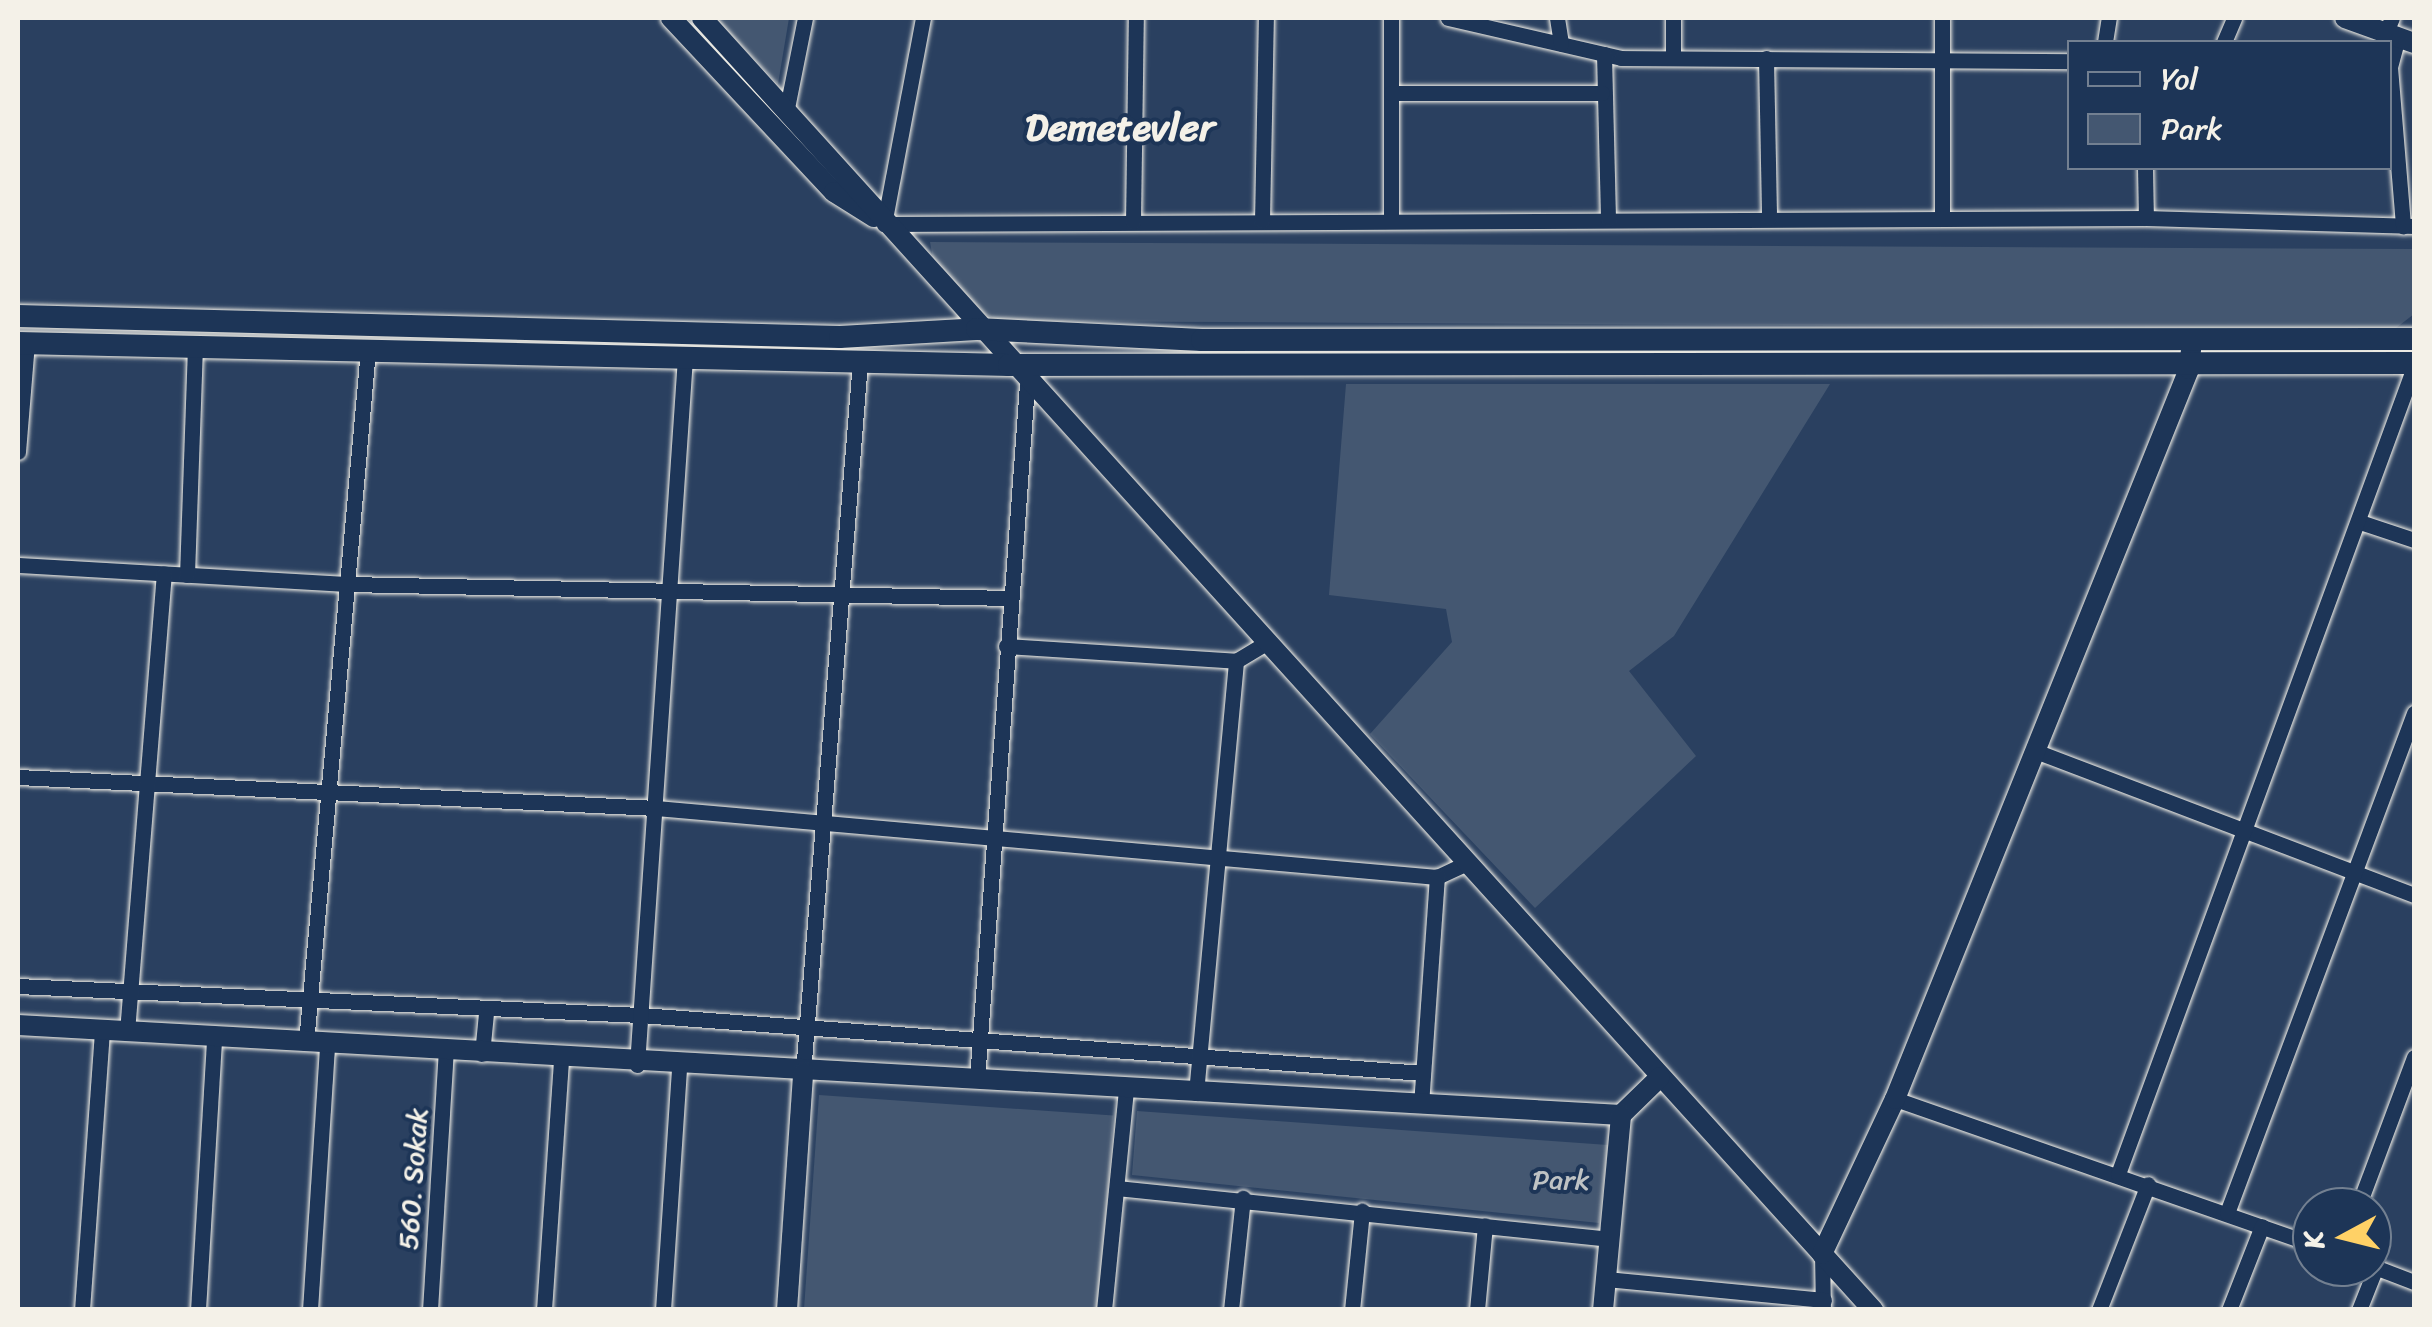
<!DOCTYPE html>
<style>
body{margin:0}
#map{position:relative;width:2432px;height:1327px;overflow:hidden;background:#2a4060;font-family:Sriracha,sans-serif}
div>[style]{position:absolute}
.green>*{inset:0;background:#445771;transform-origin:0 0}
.roads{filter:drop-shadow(0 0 2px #f4f1e8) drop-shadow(0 0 2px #f4f1e8)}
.minor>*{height:15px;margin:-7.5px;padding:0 7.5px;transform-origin:7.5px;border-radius:7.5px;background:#1d3557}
.tertiary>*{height:20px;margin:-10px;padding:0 10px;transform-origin:10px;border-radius:10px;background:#1d3557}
.secondary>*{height:22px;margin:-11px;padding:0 11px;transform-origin:11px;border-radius:11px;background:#1d3557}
span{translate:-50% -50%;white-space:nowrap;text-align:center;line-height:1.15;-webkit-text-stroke:8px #1d3557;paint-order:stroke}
.street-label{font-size:28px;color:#f4f1e8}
.park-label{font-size:28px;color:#bfc3c4}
.district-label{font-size:38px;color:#f4f1e8;font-weight:700}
.frame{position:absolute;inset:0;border:20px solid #f4f1e8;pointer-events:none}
.legend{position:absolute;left:2067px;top:40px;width:325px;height:130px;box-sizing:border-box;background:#1d3557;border:2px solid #738091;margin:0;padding:12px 18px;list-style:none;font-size:30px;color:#f4f1e8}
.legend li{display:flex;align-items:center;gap:20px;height:50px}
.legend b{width:50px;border:2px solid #738091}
.north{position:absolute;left:2292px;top:1187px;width:100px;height:100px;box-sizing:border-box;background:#1d3557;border:2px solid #738091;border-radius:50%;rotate:263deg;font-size:28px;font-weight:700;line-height:40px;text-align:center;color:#f4f1e8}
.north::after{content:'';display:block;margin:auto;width:35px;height:45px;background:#ffd166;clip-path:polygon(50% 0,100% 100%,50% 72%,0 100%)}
</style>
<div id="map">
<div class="green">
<i style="clip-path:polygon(715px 18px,789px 18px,778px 84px)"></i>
<i style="clip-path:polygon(930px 242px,2414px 249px,2414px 314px,2396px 328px,1000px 321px,971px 308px,934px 263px)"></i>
<i style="clip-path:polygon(1346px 384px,1830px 384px,1674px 636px,1629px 671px,1696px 756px,1535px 908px,1370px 734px,1452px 642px,1446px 609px,1329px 595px)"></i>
<i style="left:819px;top:1095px;width:295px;height:215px;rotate:4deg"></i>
<i style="clip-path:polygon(1137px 1111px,1608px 1145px,1599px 1223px,1132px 1175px)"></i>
</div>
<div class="roads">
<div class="minor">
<i style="left:923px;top:18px;width:210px;rotate:100.7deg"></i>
<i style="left:884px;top:224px;width:1262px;rotate:-0.27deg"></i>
<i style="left:2146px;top:218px;width:268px;rotate:1.7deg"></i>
<i style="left:1391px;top:18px;width:203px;rotate:90deg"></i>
<i style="left:1448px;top:18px;width:178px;rotate:13deg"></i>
<i style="left:1621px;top:58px;width:449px;rotate:0.4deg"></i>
<i style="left:1557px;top:18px;width:26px;rotate:81deg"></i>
<i style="left:1673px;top:18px;width:40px;rotate:90deg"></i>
<i style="left:1942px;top:18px;width:199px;rotate:90deg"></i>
<i style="left:2386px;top:32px;width:15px;rotate:-67deg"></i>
<i style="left:2398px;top:37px;width:31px;rotate:105deg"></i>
<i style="left:2390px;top:67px;width:160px;rotate:85.3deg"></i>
<i style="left:2105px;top:42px;width:24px;rotate:-81deg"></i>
<i style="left:2224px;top:42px;width:26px;rotate:-67deg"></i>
<i style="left:1604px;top:54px;width:165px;rotate:88.6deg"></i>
<i style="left:1766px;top:58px;width:160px;rotate:88.9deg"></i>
<i style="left:1391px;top:93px;width:211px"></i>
<i style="left:787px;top:108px;width:92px;rotate:-78.7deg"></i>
<i style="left:2145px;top:168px;width:50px;rotate:88.9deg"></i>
<i style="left:1262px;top:221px;width:203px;rotate:-88.9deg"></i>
<i style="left:1133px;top:222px;width:204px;rotate:-89.2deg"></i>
<i style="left:18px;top:452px;width:109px;rotate:-85.3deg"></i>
<i style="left:2360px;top:522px;width:57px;rotate:18.4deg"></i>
<i style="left:18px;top:565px;width:330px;rotate:3.3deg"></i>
<i style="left:347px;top:584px;width:663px;rotate:1.21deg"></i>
<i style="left:187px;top:575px;width:228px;rotate:-88deg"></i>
<i style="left:1006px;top:646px;width:230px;rotate:3.7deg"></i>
<i style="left:1236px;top:661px;width:33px;rotate:-31deg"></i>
<i style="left:2035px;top:751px;width:405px;rotate:20.8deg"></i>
<i style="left:18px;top:777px;width:639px;rotate:2.78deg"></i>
<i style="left:656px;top:808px;width:784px;rotate:5.05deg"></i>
<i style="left:1437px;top:877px;width:31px;rotate:-25deg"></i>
<i style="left:18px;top:986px;width:624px;rotate:2.67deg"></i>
<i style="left:641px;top:1015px;width:784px;rotate:4.24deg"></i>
<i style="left:127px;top:1032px;width:460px;rotate:-85.4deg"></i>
<i style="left:306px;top:1043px;width:696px;rotate:-84.89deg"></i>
<i style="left:482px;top:1054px;width:41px;rotate:-84.4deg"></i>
<i style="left:637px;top:1065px;width:709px;rotate:-86.12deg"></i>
<i style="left:803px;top:1073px;width:713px;rotate:-85.42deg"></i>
<i style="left:977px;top:1080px;width:697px;rotate:-85.89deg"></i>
<i style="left:1196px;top:1093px;width:434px;rotate:-84.7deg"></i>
<i style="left:1895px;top:1099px;width:441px;rotate:19.2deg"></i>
<i style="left:1421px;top:1105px;width:229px;rotate:-86deg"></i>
<i style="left:2118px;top:1174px;width:860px;rotate:-69.86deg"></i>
<i style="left:1117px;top:1188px;width:496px;rotate:5.9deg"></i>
<i style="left:2358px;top:1207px;width:160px;rotate:-69.5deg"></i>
<i style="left:2227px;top:1213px;width:534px;rotate:-69.49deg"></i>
<i style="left:1822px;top:1254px;width:56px;rotate:89deg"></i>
<i style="left:2372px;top:1266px;width:45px;rotate:20.9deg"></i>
<i style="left:1606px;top:1279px;width:219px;rotate:5.5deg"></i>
<i style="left:82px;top:1310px;width:281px;rotate:-85.9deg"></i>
<i style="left:198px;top:1310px;width:273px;rotate:-86.6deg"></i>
<i style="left:310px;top:1310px;width:266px;rotate:-86.3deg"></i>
<i style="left:430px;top:1310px;width:258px;rotate:-86.5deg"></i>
<i style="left:544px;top:1310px;width:252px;rotate:-86.1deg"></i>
<i style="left:663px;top:1310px;width:244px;rotate:-86.2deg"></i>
<i style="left:1104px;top:1310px;width:222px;rotate:-84.3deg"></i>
<i style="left:1231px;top:1310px;width:113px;rotate:-83.9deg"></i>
<i style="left:1352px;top:1310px;width:100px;rotate:-84.2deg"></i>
<i style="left:1477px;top:1310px;width:85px;rotate:-84.6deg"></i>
<i style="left:2099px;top:1310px;width:135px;rotate:-68.7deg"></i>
<i style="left:2229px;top:1310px;width:90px;rotate:-68.6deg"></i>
<i style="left:2359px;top:1310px;width:46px;rotate:-68.4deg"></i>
</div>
<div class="tertiary">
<i style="left:671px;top:18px;width:238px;rotate:46.9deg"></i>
<i style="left:834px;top:192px;width:47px;rotate:32deg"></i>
<i style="left:702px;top:18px;width:1744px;rotate:47.81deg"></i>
<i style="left:2345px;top:18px;width:73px;rotate:19.9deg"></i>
<i style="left:18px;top:1025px;width:1606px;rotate:3.21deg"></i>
<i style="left:1621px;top:1115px;width:54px;rotate:-44.3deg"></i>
<i style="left:1822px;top:1254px;width:171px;rotate:-64.8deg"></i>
<i style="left:1895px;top:1099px;width:787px;rotate:-68.06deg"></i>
<i style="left:2189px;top:369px;width:28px;rotate:-84deg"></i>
<i style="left:787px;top:1310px;width:238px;rotate:-86.1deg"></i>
<i style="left:1603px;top:1310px;width:196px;rotate:-84.7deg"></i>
</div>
<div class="secondary">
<i style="left:18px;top:316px;width:822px;rotate:1.46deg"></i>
<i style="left:840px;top:337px;width:137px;rotate:-3.3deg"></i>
<i style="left:977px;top:329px;width:225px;rotate:2.8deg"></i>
<i style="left:1202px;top:340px;width:1212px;rotate:-0.05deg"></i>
<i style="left:18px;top:343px;width:991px;rotate:1.27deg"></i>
<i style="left:1009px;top:365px;width:1405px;rotate:-0.08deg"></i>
</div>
</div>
<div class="street-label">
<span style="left:413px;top:1179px;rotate:-86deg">560. Sokak</span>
</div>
<div class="park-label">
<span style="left:1561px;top:1180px">Park</span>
</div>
<div class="district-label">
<span style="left:1120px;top:128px">Demetevler</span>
</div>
<div class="frame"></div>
<ul class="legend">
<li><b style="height:12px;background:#1d3557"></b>Yol</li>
<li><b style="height:28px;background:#445771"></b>Park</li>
</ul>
<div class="north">K</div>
</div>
